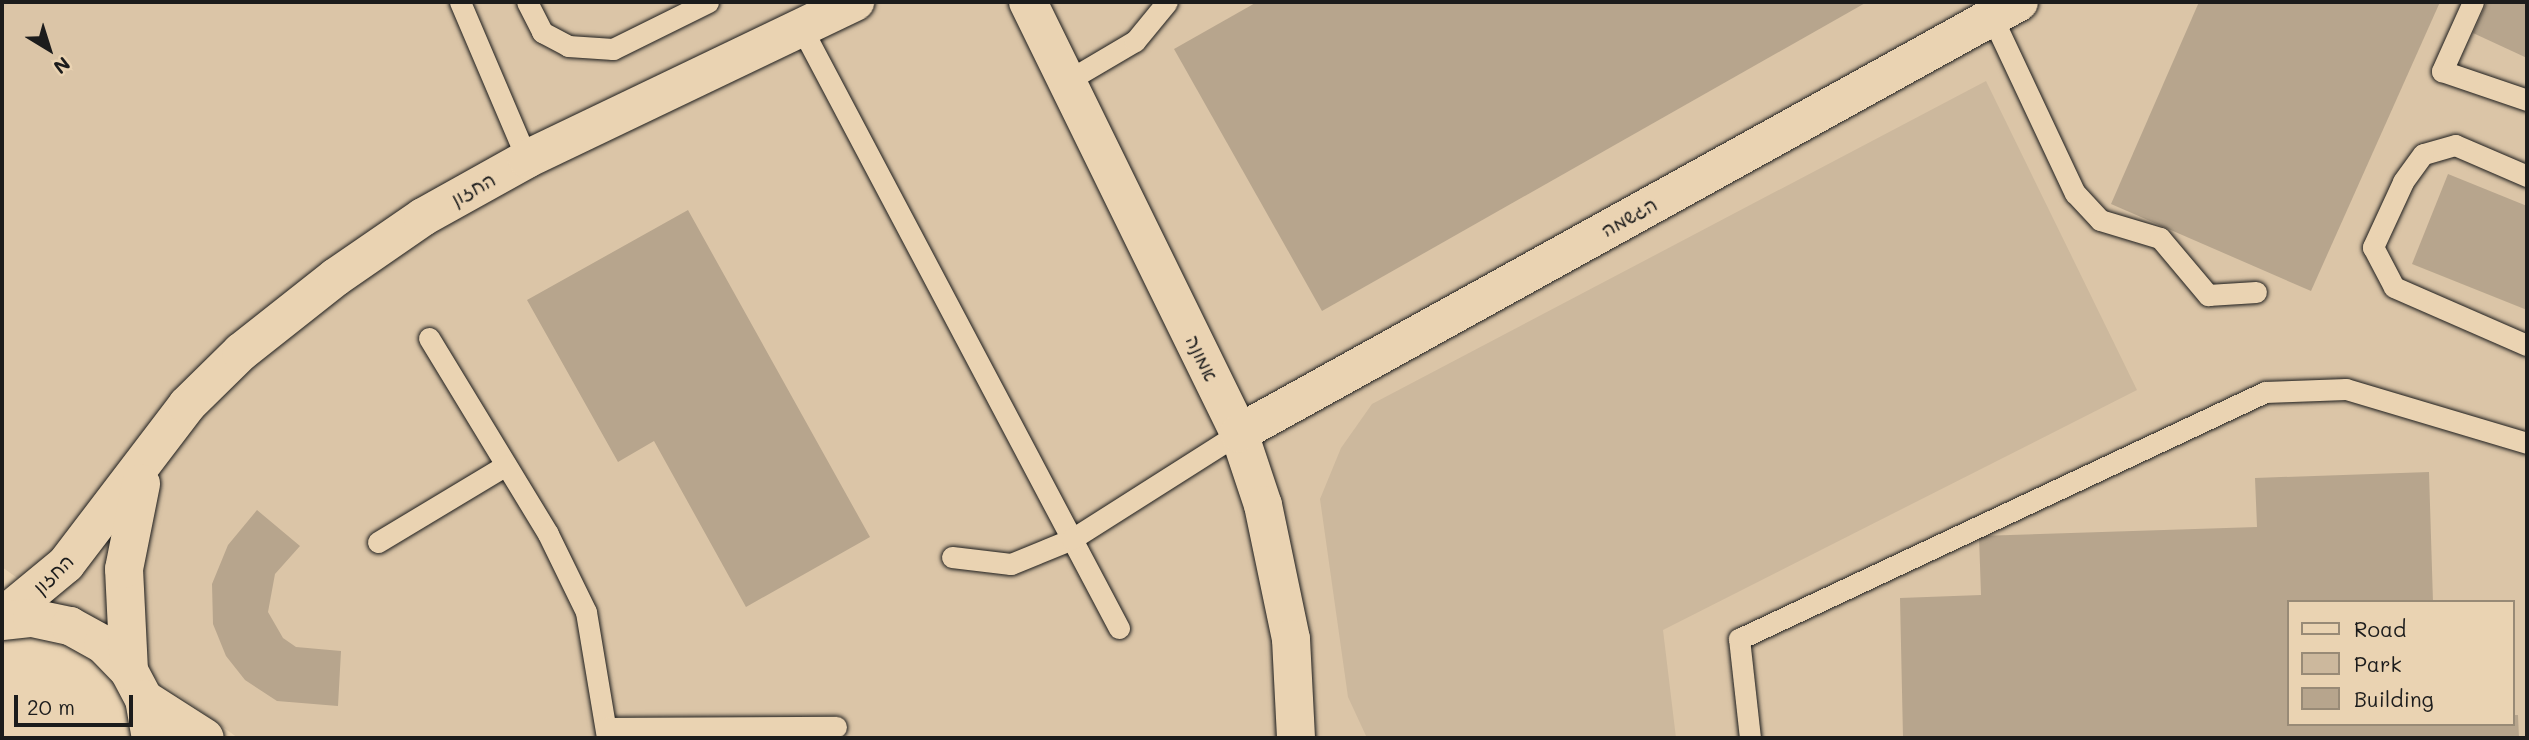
<!DOCTYPE html>
<meta charset="utf-8">
<style>
body{margin:0}
#map{position:relative;width:2529px;height:740px;overflow:hidden;background:#ead3b2;font-family:Mali,"Playpen Sans Hebrew",sans-serif}
div>[style]{position:absolute}
.built>*{inset:0;background:#dbc5a7}
.green>*{inset:0;background:#ccb89d}
.building>*{inset:0;background:#b7a58d}
.roads{filter:drop-shadow(0 0 2px #1c1c1c) drop-shadow(0 0 2px #1c1c1c)}
.lane>*{height:21px;margin:-10.5px;padding:0 10.5px;transform-origin:10.5px;border-radius:10.5px;background:#ead3b2}
.street>*{height:38px;margin:-19px;padding:0 19px;transform-origin:19px;border-radius:19px;background:#ead3b2}
span{translate:-50% -50%;white-space:nowrap;text-align:center;line-height:1.15;-webkit-text-stroke:5px #ead3b2;paint-order:stroke}
.street-label{font-size:19px;color:#1c1c1c}
.frame{position:absolute;inset:0;border:4px solid #1c1c1c;pointer-events:none}
.legend{position:absolute;left:2287px;top:600px;width:228px;height:126px;box-sizing:border-box;background:#ead3b2;border:2px solid #988a76;margin:0;padding:9px 12px;list-style:none;font-size:21px;color:#1c1c1c}
.legend li{display:flex;align-items:center;gap:14px;height:35px}
.legend b{width:35px;border:2px solid #988a76}
.north{position:absolute;left:14px;top:14px;width:70px;height:70px;-webkit-text-stroke:5px #ead3b2;paint-order:stroke;rotate:142deg;font-size:19px;font-weight:700;line-height:28px;text-align:center;color:#1c1c1c}
.north::after{content:'';display:block;margin:auto;width:24px;height:32px;background:#1c1c1c;clip-path:polygon(50% 0,100% 100%,50% 72%,0 100%)}
.scale{position:absolute;left:14px;top:695px;width:119px;height:32px;box-sizing:border-box;border:4px solid #1c1c1c;border-top:0;padding-left:9px;font-size:21px;line-height:24px;white-space:nowrap;color:#1c1c1c;-webkit-text-stroke:5px #ead3b2;paint-order:stroke}
</style>
<div id="map">
<div class="built">
<i style="clip-path:polygon(evenodd,2px 2px,2527px 2px,2527px 738px,238px 738px,2px 567px,2px 2px,2289px 602px,2513px 602px,2513px 724px,2289px 724px,2289px 602px)"></i>
</div>
<div class="green">
<i style="clip-path:polygon(1986px 81px,2137px 390px,1663px 630px,1676px 738px,1367px 738px,1348px 697px,1320px 499px,1341px 448px,1372px 404px)"></i>
</div>
<div class="building">
<i style="clip-path:polygon(1257px 2px,1867px 2px,1322px 311px,1174px 49px)"></i>
<i style="clip-path:polygon(2199px 2px,2440px 2px,2311px 291px,2111px 204px)"></i>
<i style="clip-path:polygon(2487px 2px,2527px 2px,2527px 58px,2473px 33px)"></i>
<i style="clip-path:polygon(2448px 174px,2527px 206px,2527px 310px,2412px 264px)"></i>
<i style="clip-path:polygon(688px 210px,870px 537px,746px 607px,654px 441px,618px 462px,527px 300px)"></i>
<i style="clip-path:polygon(2429px 472px,2433px 602px,2289px 602px,2289px 724px,2513px 724px,2513px 715px,2518px 715px,2519px 738px,1903px 738px,1900px 598px,1981px 595px,1979px 536px,2257px 527px,2255px 478px)"></i>
<i style="clip-path:polygon(257px 510px,300px 546px,275px 574px,268px 612px,283px 638px,296px 647px,341px 651px,338px 706px,277px 701px,245px 680px,226px 656px,213px 624px,212px 584px,228px 545px)"></i>
</div>
<div class="roads">
<div class="lane">
<i style="left:460px;top:2px;width:171px;rotate:66.9deg"></i>
<i style="left:527px;top:2px;width:34px;rotate:63deg"></i>
<i style="left:542px;top:32px;width:30px;rotate:28deg"></i>
<i style="left:568px;top:46px;width:45px;rotate:3.8deg"></i>
<i style="left:613px;top:49px;width:106px;rotate:-26.3deg"></i>
<i style="left:2473px;top:2px;width:76px;rotate:114.2deg"></i>
<i style="left:2442px;top:71px;width:90px;rotate:18.8deg"></i>
<i style="left:1992px;top:17px;width:195px;rotate:64.8deg"></i>
<i style="left:2075px;top:193px;width:37px;rotate:47deg"></i>
<i style="left:2100px;top:220px;width:63px;rotate:16.7deg"></i>
<i style="left:2160px;top:238px;width:75px;rotate:49.9deg"></i>
<i style="left:2208px;top:295px;width:48px;rotate:-3.6deg"></i>
<i style="left:801px;top:27px;width:680px;rotate:62.12deg"></i>
<i style="left:1067px;top:81px;width:79px;rotate:-30.5deg"></i>
<i style="left:1135px;top:41px;width:50px;rotate:-50.6deg"></i>
<i style="left:2527px;top:176px;width:78px;rotate:-156.7deg"></i>
<i style="left:2455px;top:145px;width:33px;rotate:164deg"></i>
<i style="left:2423px;top:154px;width:34px;rotate:126deg"></i>
<i style="left:2403px;top:182px;width:72px;rotate:114.8deg"></i>
<i style="left:2373px;top:247px;width:45px;rotate:62.3deg"></i>
<i style="left:2394px;top:287px;width:145px;rotate:23.6deg"></i>
<i style="left:429px;top:338px;width:229px;rotate:58.7deg"></i>
<i style="left:548px;top:534px;width:87px;rotate:64deg"></i>
<i style="left:586px;top:612px;width:128px;rotate:80.5deg"></i>
<i style="left:378px;top:542px;width:149px;rotate:-31deg"></i>
<i style="left:952px;top:557px;width:59px;rotate:6.8deg"></i>
<i style="left:1011px;top:564px;width:66px;rotate:-22.3deg"></i>
<i style="left:1072px;top:539px;width:198px;rotate:-32.4deg"></i>
<i style="left:607px;top:728px;width:229px;rotate:-0.3deg"></i>
<i style="left:1750px;top:738px;width:100px;rotate:-96.3deg"></i>
<i style="left:1739px;top:639px;width:581px;rotate:-25.15deg"></i>
<i style="left:2265px;top:392px;width:81px;rotate:-2.1deg"></i>
<i style="left:2346px;top:389px;width:189px;rotate:16.6deg"></i>
</div>
<div class="street">
<i style="left:1028px;top:2px;width:480px;rotate:63.9deg"></i>
<i style="left:1239px;top:433px;width:76px;rotate:71.6deg"></i>
<i style="left:1263px;top:505px;width:137px;rotate:78.2deg"></i>
<i style="left:1291px;top:639px;width:99px;rotate:87.1deg"></i>
<i style="left:1239px;top:433px;width:891px;rotate:-28.92deg"></i>
<i style="left:2px;top:617px;width:83px;rotate:-39.6deg"></i>
<i style="left:66px;top:564px;width:200px;rotate:-52.7deg"></i>
<i style="left:187px;top:405px;width:76px;rotate:-44.5deg"></i>
<i style="left:241px;top:352px;width:121px;rotate:-38.3deg"></i>
<i style="left:336px;top:277px;width:106px;rotate:-34.6deg"></i>
<i style="left:423px;top:217px;width:119px;rotate:-29.1deg"></i>
<i style="left:527px;top:159px;width:364px;rotate:-25.6deg"></i>
<i style="left:2px;top:621px;width:30px;rotate:-6deg"></i>
<i style="left:32px;top:618px;width:39px;rotate:12deg"></i>
<i style="left:70px;top:626px;width:38px;rotate:29deg"></i>
<i style="left:103px;top:644px;width:37px;rotate:46deg"></i>
<i style="left:129px;top:671px;width:32px;rotate:62deg"></i>
<i style="left:144px;top:699px;width:40px;rotate:80deg"></i>
<i style="left:129px;top:671px;width:102px;rotate:-92.8deg"></i>
<i style="left:124px;top:569px;width:87px;rotate:-78.7deg"></i>
<i style="left:144px;top:699px;width:72px;rotate:32.6deg"></i>
</div>
</div>
<div class="street-label">
<span style="left:473px;top:189px;rotate:-29deg">החזון</span>
<span style="left:1629px;top:217px;rotate:-29deg">הגשמה</span>
<span style="left:1202px;top:358px;rotate:64deg">אמונה</span>
<span style="left:53px;top:574px;rotate:-44deg">החזון</span>
</div>
<div class="frame"></div>
<ul class="legend">
<li><b style="height:9px;background:#ead3b2"></b>Road</li>
<li><b style="height:19px;background:#ccb89d"></b>Park</li>
<li><b style="height:19px;background:#b7a58d"></b>Building</li>
</ul>
<div class="north">N</div>
<div class="scale">20 m</div>
</div>
